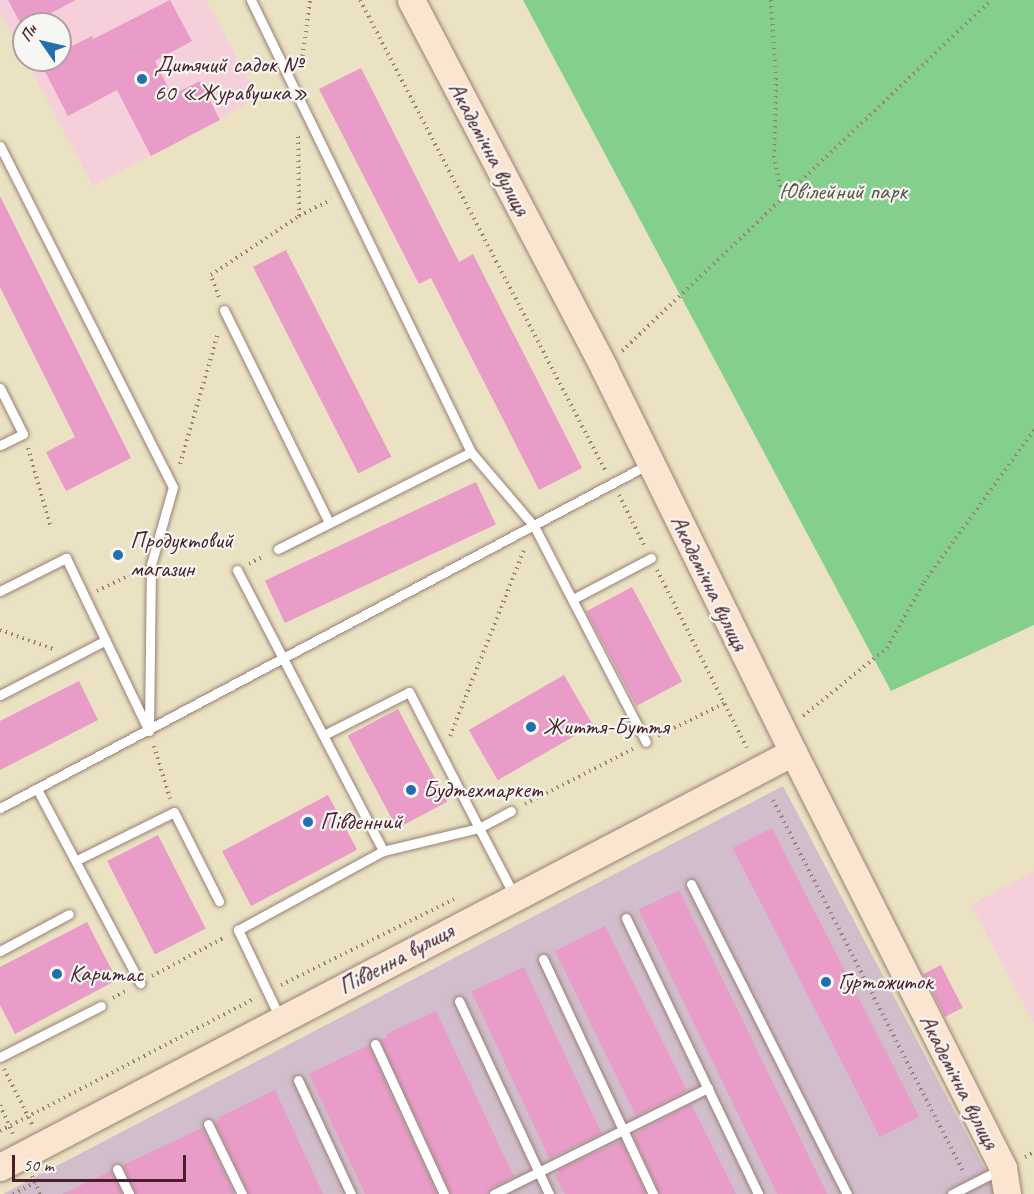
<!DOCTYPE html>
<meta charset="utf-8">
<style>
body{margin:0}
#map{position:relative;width:1034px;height:1194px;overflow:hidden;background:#ebe2c3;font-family:Caveat,sans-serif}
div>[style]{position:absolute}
.built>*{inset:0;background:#f5cfda}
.industrial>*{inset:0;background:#d1bdcb}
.green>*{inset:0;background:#84cf8c}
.building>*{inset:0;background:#e99cc8;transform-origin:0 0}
.path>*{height:4px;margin-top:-2px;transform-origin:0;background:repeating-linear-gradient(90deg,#9a8077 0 1.5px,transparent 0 6px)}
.roads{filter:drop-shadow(0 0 2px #9a8077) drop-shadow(0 0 2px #9a8077)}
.lane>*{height:9px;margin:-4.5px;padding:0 4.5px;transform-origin:4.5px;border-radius:4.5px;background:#fff}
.secondary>*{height:27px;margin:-13.5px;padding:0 13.5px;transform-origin:13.5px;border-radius:13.5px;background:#fce5d0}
.dots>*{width:16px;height:16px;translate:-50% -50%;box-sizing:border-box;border:3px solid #f6f6f2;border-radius:50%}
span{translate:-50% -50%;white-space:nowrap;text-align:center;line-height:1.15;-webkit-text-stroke:4.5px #f6f6f2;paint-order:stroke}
.poi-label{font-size:24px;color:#4a1f2b}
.left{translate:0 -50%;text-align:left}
.street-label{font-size:24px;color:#4a1f2b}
.park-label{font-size:24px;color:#5b5448}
.north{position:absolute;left:12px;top:12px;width:60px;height:60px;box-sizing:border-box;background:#f6f6f2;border:2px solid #b1a0a2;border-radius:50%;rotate:304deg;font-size:16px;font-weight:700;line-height:24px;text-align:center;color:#4a1f2b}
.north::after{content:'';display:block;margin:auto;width:21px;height:27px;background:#1f6fb2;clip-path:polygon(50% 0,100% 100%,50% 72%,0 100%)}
.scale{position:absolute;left:12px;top:1155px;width:174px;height:27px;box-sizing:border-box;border:3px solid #4a1f2b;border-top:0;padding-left:8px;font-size:18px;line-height:21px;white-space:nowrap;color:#4a1f2b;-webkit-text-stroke:4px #f6f6f2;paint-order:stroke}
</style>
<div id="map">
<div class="built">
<i style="clip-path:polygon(0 0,206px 0,258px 98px,93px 186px,26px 60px,60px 60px,60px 24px,24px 24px,24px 57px,0 12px)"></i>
<i style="clip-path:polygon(1034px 871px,1034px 1023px,971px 905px)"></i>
</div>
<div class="industrial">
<i style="clip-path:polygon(783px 786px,998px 1194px,3px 1194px)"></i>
</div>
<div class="green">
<i style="clip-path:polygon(523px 0,1034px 0,1034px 625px,891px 691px)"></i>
</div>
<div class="building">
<i style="clip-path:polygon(8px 0,76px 0,30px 24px,24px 24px,23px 28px)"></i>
<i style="clip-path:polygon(170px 0,192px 41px,155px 61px,172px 95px,200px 81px,220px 120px,151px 156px,117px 90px,68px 116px,39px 60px,60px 60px,60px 52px,92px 36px,93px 39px)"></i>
<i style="clip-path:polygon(361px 68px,459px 262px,473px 254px,582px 468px,539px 490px,431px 278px,419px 284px,319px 89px)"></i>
<i style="clip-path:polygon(0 196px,131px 458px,66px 491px,46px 452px,75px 437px,0 287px)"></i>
<i style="left:286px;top:250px;width:232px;height:37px;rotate:63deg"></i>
<i style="left:476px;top:482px;width:47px;height:233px;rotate:65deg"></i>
<i style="left:632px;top:587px;width:107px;height:52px;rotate:62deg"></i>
<i style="left:564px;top:675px;width:58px;height:110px;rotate:60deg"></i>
<i style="clip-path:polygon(79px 681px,98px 720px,0 770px,0 721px)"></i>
<i style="left:398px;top:709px;width:105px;height:57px;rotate:62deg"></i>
<i style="left:328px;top:795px;width:62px;height:120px;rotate:62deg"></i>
<i style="left:772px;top:828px;width:324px;height:44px;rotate:63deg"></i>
<i style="left:158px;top:835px;width:105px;height:57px;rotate:63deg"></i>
<i style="left:679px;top:890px;width:339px;height:45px;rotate:64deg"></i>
<i style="clip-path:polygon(87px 922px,117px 980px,15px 1034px,0 1005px,0 967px)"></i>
<i style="clip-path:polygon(605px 926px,686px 1089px,685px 1092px,636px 1116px,555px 951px)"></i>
<i style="left:941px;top:965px;width:48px;height:20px;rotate:63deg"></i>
<i style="left:524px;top:967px;width:184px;height:58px;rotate:65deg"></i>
<i style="clip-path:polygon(436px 1011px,514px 1177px,491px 1188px,487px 1194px,451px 1194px,380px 1040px,387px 1037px,386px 1034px)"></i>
<i style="clip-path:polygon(369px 1045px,369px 1047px,437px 1194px,365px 1194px,309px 1074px)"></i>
<i style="clip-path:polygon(275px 1090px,323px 1194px,249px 1194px,215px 1122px,220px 1120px,219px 1117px)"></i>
<i style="clip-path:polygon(691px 1104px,736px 1194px,660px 1194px,633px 1135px)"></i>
<i style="clip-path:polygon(202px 1128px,234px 1194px,136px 1194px,123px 1165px)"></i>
<i style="clip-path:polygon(621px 1141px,646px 1194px,565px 1194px,555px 1175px,559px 1173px,558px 1170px)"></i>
<i style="clip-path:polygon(111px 1171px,122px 1194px,62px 1194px)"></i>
</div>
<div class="path">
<i style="left:360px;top:0;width:530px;rotate:62.47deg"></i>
<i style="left:771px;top:0;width:78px;rotate:86.3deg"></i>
<i style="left:776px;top:78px;width:78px;rotate:91.5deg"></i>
<i style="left:774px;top:156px;width:43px;rotate:79.2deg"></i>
<i style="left:301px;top:68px;width:69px;rotate:-82.5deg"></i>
<i style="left:299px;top:216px;width:36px;rotate:-27deg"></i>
<i style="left:219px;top:297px;width:23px;rotate:-110deg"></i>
<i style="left:211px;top:275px;width:106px;rotate:-33.8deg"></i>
<i style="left:299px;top:216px;width:81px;rotate:-90.7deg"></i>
<i style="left:622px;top:351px;width:509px;rotate:-43.57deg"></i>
<i style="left:28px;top:448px;width:83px;rotate:74deg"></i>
<i style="left:180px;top:464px;width:136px;rotate:-73.8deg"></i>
<i style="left:619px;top:495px;width:56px;rotate:63.4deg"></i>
<i style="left:249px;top:564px;width:17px;rotate:-28deg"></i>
<i style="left:657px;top:570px;width:199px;rotate:63.2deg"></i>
<i style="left:97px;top:591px;width:43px;rotate:-26deg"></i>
<i style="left:0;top:630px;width:56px;rotate:19.7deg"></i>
<i style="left:803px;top:716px;width:108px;rotate:-39deg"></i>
<i style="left:887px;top:648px;width:76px;rotate:-60.7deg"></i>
<i style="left:924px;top:582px;width:188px;rotate:-54.1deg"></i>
<i style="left:450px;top:736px;width:202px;rotate:-68.3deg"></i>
<i style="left:658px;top:736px;width:75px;rotate:-26.2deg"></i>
<i style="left:154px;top:746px;width:55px;rotate:73.2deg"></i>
<i style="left:773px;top:800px;width:419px;rotate:62.9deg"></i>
<i style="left:525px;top:804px;width:121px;rotate:-27deg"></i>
<i style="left:152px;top:976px;width:83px;rotate:-28.1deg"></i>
<i style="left:281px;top:985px;width:193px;rotate:-26.4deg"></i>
<i style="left:113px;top:998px;width:16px;rotate:-30deg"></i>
<i style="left:4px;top:1069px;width:62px;rotate:63deg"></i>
<i style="left:0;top:1105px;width:32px;rotate:66deg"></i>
<i style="left:0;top:1131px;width:288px;rotate:-27.5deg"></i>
<i style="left:1025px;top:1157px;width:10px;rotate:-29deg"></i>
<i style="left:32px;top:1176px;width:20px;rotate:66deg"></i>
<i style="left:13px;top:1194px;width:25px;rotate:-27deg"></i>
</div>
<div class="roads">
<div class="lane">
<i style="left:251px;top:0;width:503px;rotate:64.05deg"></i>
<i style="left:0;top:146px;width:382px;rotate:63.1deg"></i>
<i style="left:173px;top:487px;width:81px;rotate:105.8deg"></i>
<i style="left:151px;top:565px;width:166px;rotate:90.7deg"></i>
<i style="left:224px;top:310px;width:237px;rotate:63.7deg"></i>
<i style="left:0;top:388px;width:51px;rotate:63.4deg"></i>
<i style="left:23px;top:434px;width:25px;rotate:154deg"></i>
<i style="left:278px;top:549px;width:216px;rotate:-26.7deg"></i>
<i style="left:471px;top:452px;width:97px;rotate:49.6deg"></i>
<i style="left:534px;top:526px;width:243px;rotate:62.6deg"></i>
<i style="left:237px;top:570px;width:317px;rotate:62.5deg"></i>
<i style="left:0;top:591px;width:74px;rotate:-26.6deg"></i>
<i style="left:66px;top:558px;width:187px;rotate:64.4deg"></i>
<i style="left:573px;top:599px;width:88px;rotate:-27.7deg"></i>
<i style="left:0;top:695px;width:119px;rotate:-27.4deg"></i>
<i style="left:37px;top:789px;width:220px;rotate:62deg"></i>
<i style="left:0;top:808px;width:735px;rotate:-27.93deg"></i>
<i style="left:511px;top:811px;width:36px;rotate:152deg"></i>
<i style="left:479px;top:828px;width:76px;rotate:62.4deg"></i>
<i style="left:77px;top:860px;width:108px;rotate:-26.3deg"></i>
<i style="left:174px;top:812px;width:100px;rotate:63.2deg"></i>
<i style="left:691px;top:884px;width:347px;rotate:63.3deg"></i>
<i style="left:626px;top:918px;width:306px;rotate:64.4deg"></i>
<i style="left:0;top:951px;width:78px;rotate:-28.2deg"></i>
<i style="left:543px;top:959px;width:259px;rotate:64.9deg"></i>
<i style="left:459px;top:1001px;width:213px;rotate:65deg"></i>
<i style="left:280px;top:1018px;width:98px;rotate:-115.5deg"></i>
<i style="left:238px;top:930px;width:165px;rotate:-28.6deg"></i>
<i style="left:383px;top:851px;width:99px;rotate:-13.5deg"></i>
<i style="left:479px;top:828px;width:153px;rotate:-117.2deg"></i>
<i style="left:409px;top:692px;width:95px;rotate:153.2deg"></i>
<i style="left:375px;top:1044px;width:165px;rotate:65.3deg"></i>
<i style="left:0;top:1057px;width:113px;rotate:-26.8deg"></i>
<i style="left:298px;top:1080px;width:126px;rotate:65.1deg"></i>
<i style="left:208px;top:1124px;width:78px;rotate:64.1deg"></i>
<i style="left:117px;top:1169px;width:28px;rotate:64deg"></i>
<i style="left:494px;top:1194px;width:239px;rotate:-26.4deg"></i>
<i style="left:952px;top:1194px;width:55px;rotate:-27deg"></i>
</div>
<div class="secondary">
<i style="left:411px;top:0;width:416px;rotate:62.3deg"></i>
<i style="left:604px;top:368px;width:428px;rotate:63.8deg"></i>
<i style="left:793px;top:752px;width:466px;rotate:63.2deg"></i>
<i style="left:1003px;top:1168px;width:26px;rotate:81deg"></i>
<i style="left:0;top:1167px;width:895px;rotate:-27.62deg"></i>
</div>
</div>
<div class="dots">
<i style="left:142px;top:79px;background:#1f6fb2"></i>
<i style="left:118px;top:555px;background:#1f6fb2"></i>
<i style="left:531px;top:727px;background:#1f6fb2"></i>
<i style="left:411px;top:790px;background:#1f6fb2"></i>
<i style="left:308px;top:822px;background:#1f6fb2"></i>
<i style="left:57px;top:974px;background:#1f6fb2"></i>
<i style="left:826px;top:982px;background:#1f6fb2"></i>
</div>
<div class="poi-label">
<span class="left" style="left:154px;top:79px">Дитячий садок №<br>60 «Журавушка»</span>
<span class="left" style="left:130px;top:555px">Продуктовий<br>магазин</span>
<span class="left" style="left:543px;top:727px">Життя-Буття</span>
<span class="left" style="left:423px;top:790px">Будтехмаркет</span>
<span class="left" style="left:320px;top:822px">Південний</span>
<span class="left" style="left:69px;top:974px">Каритас</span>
<span class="left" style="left:838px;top:982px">Гуртожиток</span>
</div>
<div class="street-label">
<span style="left:489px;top:149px;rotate:62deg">Академічна вулиця</span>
<span style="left:709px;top:583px;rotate:64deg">Академічна вулиця</span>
<span style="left:396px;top:959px;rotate:-28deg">Південна вулиця</span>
<span style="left:959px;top:1082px;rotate:63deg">Академічна вулиця</span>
</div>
<div class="park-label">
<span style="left:843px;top:192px">Ювілейний парк</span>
</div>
<div class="north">Пн</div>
<div class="scale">50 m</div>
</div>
